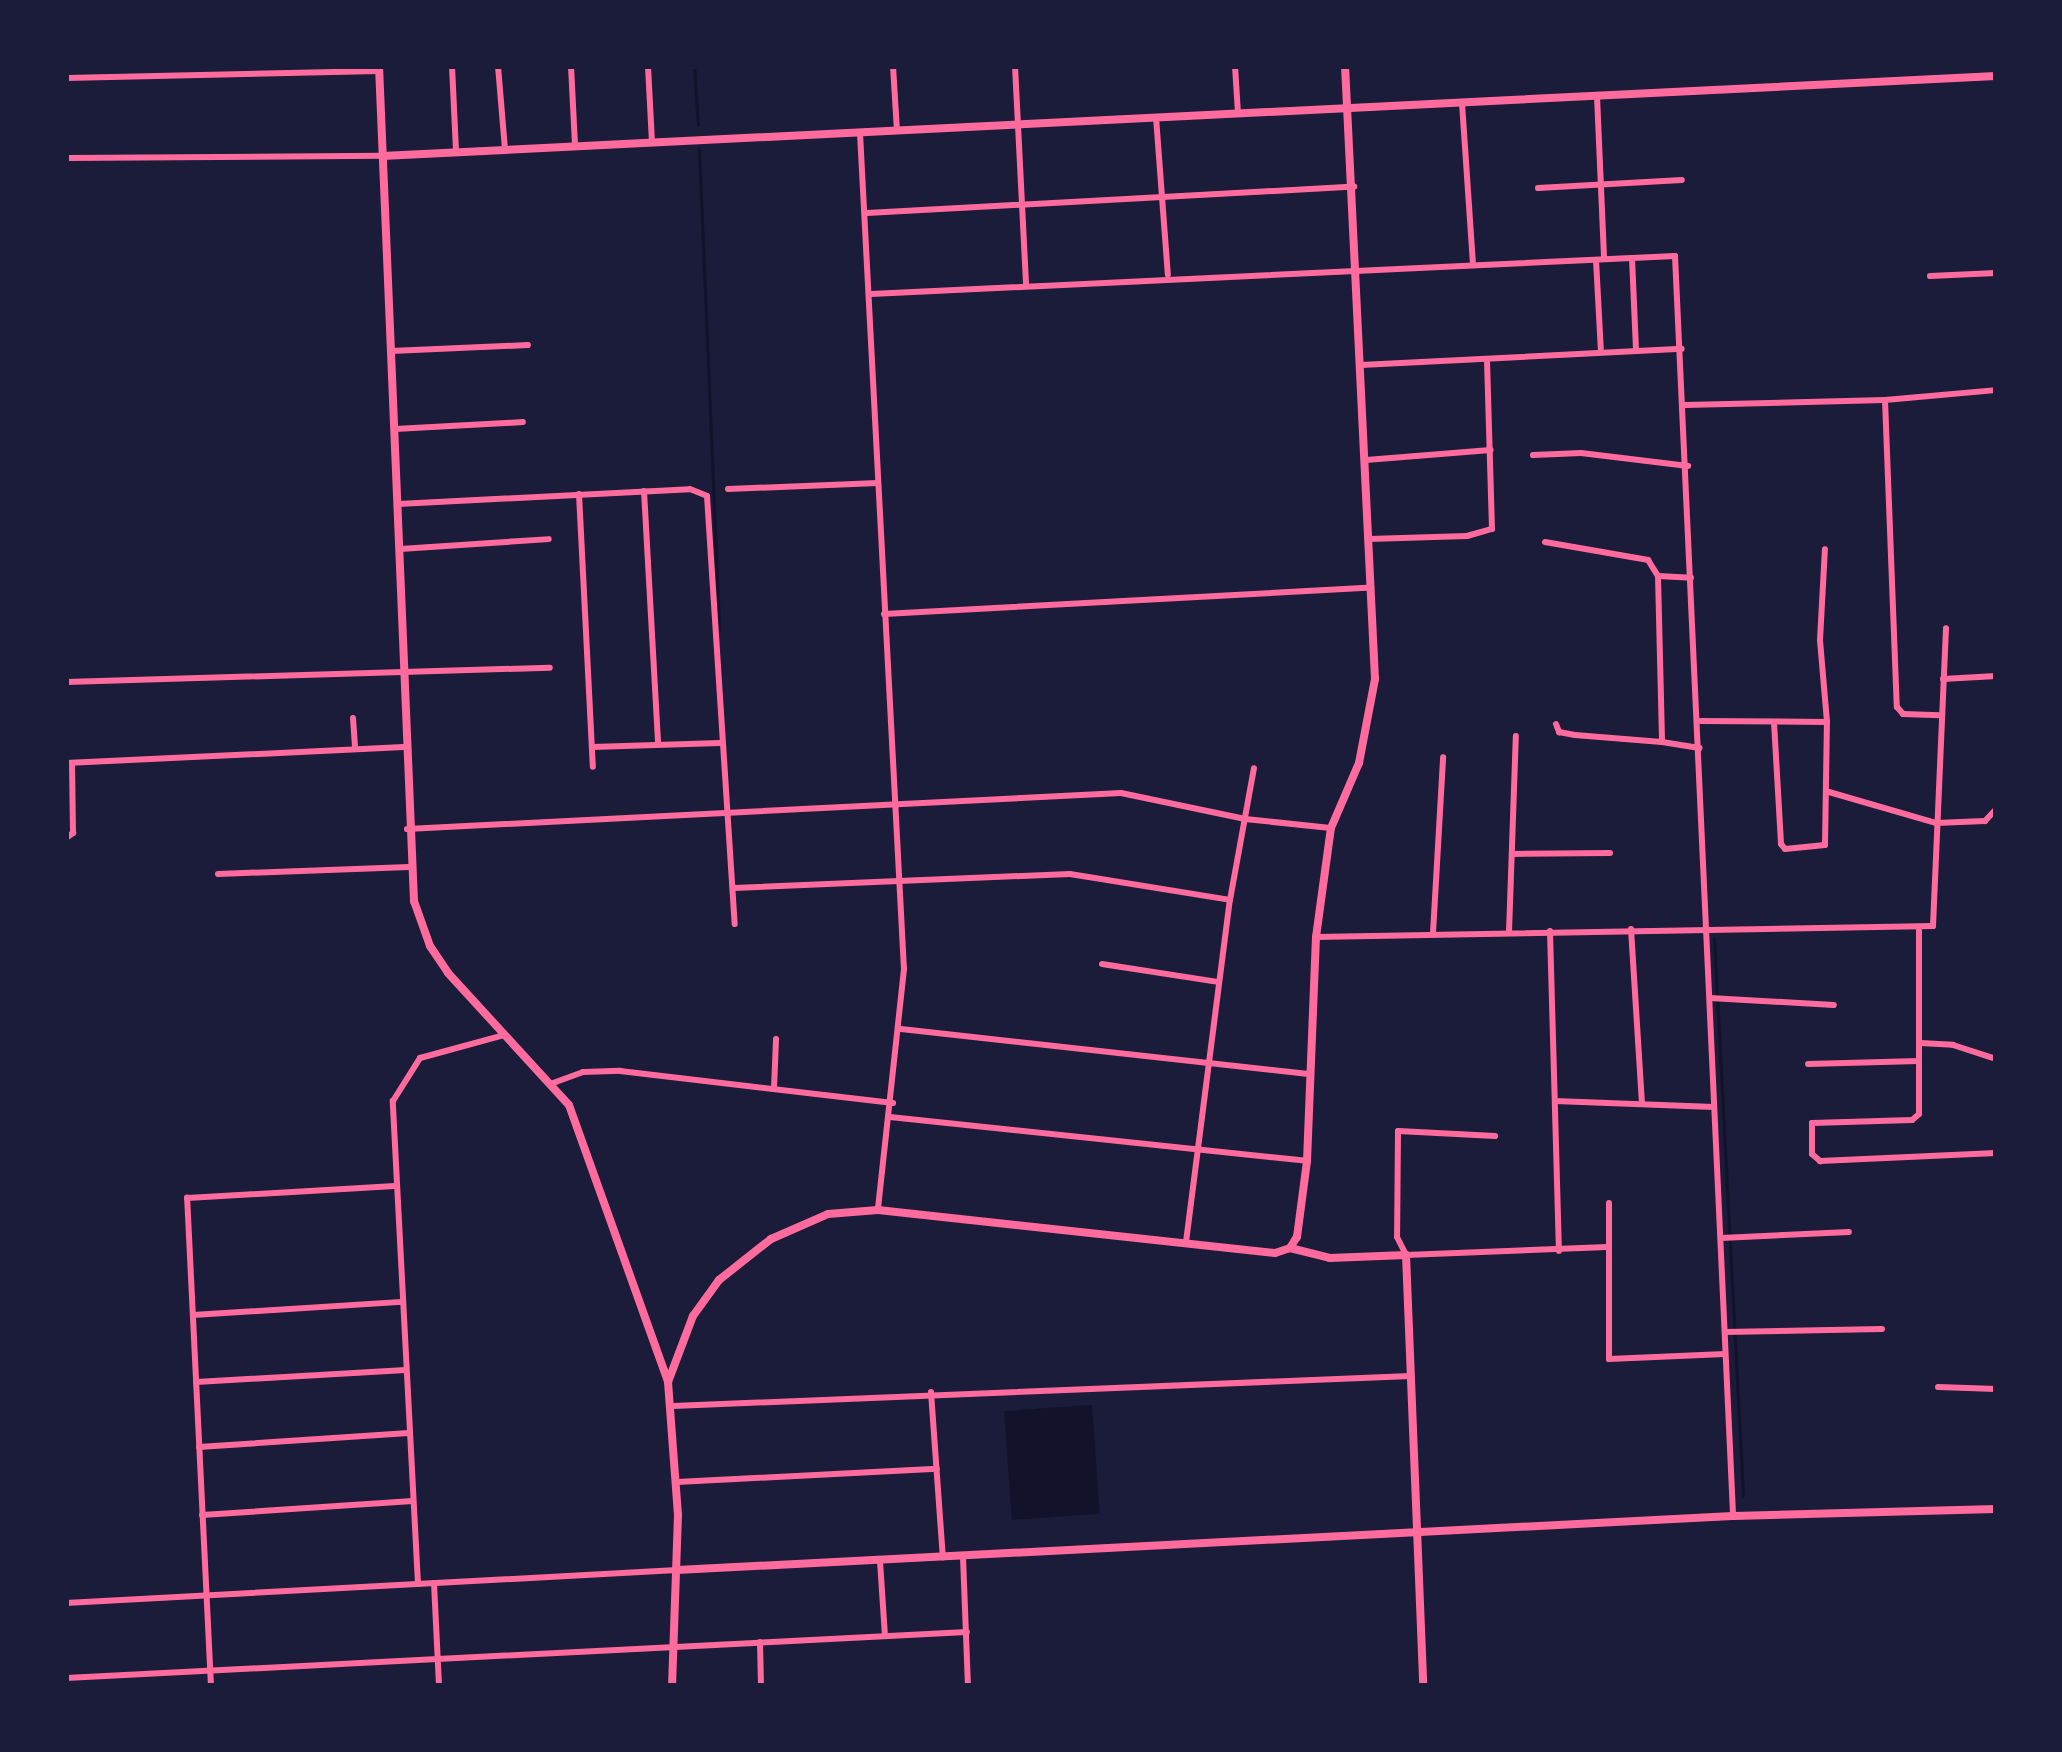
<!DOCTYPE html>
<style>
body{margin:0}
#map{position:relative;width:2062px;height:1752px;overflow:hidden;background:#1b1b3a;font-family:"Archivo Narrow",sans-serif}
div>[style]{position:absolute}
.water>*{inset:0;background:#12122b;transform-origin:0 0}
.stream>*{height:3px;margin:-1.5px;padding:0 1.5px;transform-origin:1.5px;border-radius:1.5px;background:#12122b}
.minor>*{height:6px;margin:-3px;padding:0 3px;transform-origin:3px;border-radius:3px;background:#ff6b9d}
.tertiary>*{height:8px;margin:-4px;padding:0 4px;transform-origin:4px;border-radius:4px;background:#ff6b9d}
span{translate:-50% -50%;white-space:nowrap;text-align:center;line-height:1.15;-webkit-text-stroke:10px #1b1b3a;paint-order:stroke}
.frame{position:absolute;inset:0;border:69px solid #1b1b3a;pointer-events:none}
</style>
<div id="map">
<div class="water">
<i style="left:1092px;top:1405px;width:109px;height:88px;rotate:86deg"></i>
</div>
<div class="stream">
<i style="left:694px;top:66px;width:59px;rotate:86.1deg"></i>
<i style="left:699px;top:149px;width:481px;rotate:87.6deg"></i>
<i style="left:1714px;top:938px;width:558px;rotate:87.02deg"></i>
</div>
<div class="minor">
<i style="left:452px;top:66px;width:86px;rotate:87.3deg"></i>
<i style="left:498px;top:66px;width:84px;rotate:85.2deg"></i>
<i style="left:571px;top:66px;width:80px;rotate:87.1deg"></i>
<i style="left:648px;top:66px;width:77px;rotate:87deg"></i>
<i style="left:893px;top:66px;width:65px;rotate:86.5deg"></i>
<i style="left:1015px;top:66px;width:218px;rotate:87.1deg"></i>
<i style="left:1235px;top:66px;width:48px;rotate:86.4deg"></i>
<i style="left:66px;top:78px;width:313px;rotate:-1.3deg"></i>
<i style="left:1597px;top:96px;width:163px;rotate:87.5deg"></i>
<i style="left:1462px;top:103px;width:162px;rotate:86.1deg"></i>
<i style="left:1156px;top:117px;width:158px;rotate:85.7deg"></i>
<i style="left:860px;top:133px;width:837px;rotate:86.99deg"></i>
<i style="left:904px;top:969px;width:242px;rotate:96.2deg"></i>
<i style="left:66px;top:158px;width:316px;rotate:-0.4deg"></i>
<i style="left:1538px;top:188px;width:144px;rotate:-3.2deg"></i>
<i style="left:867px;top:213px;width:488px;rotate:-3.1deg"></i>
<i style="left:1632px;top:258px;width:92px;rotate:87.5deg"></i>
<i style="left:1596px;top:260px;width:92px;rotate:86.9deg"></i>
<i style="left:1930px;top:276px;width:66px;rotate:-2.6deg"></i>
<i style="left:871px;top:294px;width:805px;rotate:-2.71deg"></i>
<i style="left:1675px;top:256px;width:1261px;rotate:87.36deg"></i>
<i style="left:391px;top:351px;width:137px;rotate:-2.5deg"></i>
<i style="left:1361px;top:365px;width:321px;rotate:-2.9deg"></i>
<i style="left:1885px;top:400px;width:307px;rotate:87.8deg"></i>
<i style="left:1897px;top:707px;width:9px;rotate:49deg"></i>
<i style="left:1903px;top:714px;width:37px;rotate:2deg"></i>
<i style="left:1685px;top:405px;width:200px;rotate:-1.4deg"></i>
<i style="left:1885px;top:400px;width:111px;rotate:-5.1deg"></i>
<i style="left:395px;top:429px;width:128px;rotate:-3.1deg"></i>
<i style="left:1533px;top:455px;width:48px;rotate:-2.4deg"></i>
<i style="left:1581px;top:453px;width:108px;rotate:6.9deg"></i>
<i style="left:1366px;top:460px;width:125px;rotate:-4.6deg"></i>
<i style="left:728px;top:489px;width:150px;rotate:-2.3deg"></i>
<i style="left:644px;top:491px;width:252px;rotate:86.8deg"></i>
<i style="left:579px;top:494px;width:273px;rotate:87.1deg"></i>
<i style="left:398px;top:504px;width:292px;rotate:-2.9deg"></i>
<i style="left:690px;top:489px;width:18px;rotate:22deg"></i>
<i style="left:707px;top:496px;width:429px;rotate:86.3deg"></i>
<i style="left:1369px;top:539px;width:98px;rotate:-1.8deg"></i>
<i style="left:1467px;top:536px;width:26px;rotate:-16deg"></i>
<i style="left:1492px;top:529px;width:169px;rotate:-91.7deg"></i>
<i style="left:1545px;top:542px;width:105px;rotate:9.9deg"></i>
<i style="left:1648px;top:560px;width:19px;rotate:58deg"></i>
<i style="left:1658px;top:576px;width:33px;rotate:3deg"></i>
<i style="left:400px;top:549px;width:149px;rotate:-3.8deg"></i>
<i style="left:1658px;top:576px;width:166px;rotate:88.6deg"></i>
<i style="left:1662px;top:742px;width:38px;rotate:9deg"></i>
<i style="left:884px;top:614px;width:488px;rotate:-3.1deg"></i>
<i style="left:1943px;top:679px;width:53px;rotate:-3.2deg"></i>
<i style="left:66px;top:682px;width:484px;rotate:-1.7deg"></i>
<i style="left:353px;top:718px;width:31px;rotate:86deg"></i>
<i style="left:1699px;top:721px;width:128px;rotate:0.4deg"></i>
<i style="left:1774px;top:722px;width:122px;rotate:86.7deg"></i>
<i style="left:1781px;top:844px;width:6px;rotate:51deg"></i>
<i style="left:1785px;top:849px;width:40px;rotate:-5.7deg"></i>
<i style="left:1825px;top:845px;width:123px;rotate:-89.1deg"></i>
<i style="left:1827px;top:722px;width:82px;rotate:-94.9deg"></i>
<i style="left:1820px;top:640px;width:91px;rotate:-86.9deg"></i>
<i style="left:1556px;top:724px;width:9px;rotate:69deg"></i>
<i style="left:1559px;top:732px;width:16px;rotate:11deg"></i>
<i style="left:1575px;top:735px;width:87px;rotate:4.6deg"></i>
<i style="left:592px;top:747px;width:128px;rotate:-1.8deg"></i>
<i style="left:66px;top:763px;width:338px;rotate:-2.7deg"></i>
<i style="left:1829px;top:792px;width:111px;rotate:16.2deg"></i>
<i style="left:1936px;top:823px;width:49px;rotate:-2.3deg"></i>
<i style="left:1985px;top:821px;width:16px;rotate:-47deg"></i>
<i style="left:407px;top:829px;width:715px;rotate:-2.89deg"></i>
<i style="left:1121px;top:793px;width:127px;rotate:11.8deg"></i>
<i style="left:1245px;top:819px;width:86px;rotate:6deg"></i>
<i style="left:66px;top:838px;width:9px;rotate:-36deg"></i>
<i style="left:73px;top:833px;width:70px;rotate:-90.8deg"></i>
<i style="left:1512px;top:854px;width:98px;rotate:-0.6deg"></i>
<i style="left:218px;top:874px;width:191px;rotate:-2.1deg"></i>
<i style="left:734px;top:888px;width:336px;rotate:-2.4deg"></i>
<i style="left:1070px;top:874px;width:162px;rotate:9.2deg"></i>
<i style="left:1919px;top:927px;width:187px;rotate:90deg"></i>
<i style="left:1919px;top:1114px;width:9px;rotate:139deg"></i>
<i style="left:1912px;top:1120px;width:100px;rotate:178.3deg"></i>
<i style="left:1812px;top:1123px;width:31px;rotate:90deg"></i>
<i style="left:1812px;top:1154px;width:11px;rotate:41deg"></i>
<i style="left:1820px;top:1161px;width:176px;rotate:-2.6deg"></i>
<i style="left:1631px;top:929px;width:175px;rotate:86.4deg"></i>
<i style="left:1550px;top:931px;width:320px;rotate:88.4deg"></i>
<i style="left:1509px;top:932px;width:196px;rotate:-88deg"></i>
<i style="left:1433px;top:933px;width:176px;rotate:-86.7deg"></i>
<i style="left:1316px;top:937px;width:617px;rotate:-1.02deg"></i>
<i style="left:1933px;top:926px;width:298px;rotate:-87.5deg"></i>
<i style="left:1102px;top:964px;width:117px;rotate:8.8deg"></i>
<i style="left:1710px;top:998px;width:124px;rotate:3.2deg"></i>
<i style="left:901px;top:1029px;width:410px;rotate:6.3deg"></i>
<i style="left:1920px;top:1043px;width:33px;rotate:3deg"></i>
<i style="left:1953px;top:1045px;width:45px;rotate:18deg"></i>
<i style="left:1808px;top:1064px;width:111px;rotate:-1.5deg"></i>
<i style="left:553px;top:1083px;width:32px;rotate:-20deg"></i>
<i style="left:583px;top:1072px;width:37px;rotate:-2deg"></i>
<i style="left:620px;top:1071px;width:275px;rotate:6.7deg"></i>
<i style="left:774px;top:1089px;width:50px;rotate:-87.7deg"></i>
<i style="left:1555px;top:1101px;width:159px;rotate:2.2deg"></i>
<i style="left:890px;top:1117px;width:419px;rotate:6deg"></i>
<i style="left:1495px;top:1136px;width:97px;rotate:-177deg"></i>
<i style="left:1398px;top:1131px;width:106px;rotate:90.5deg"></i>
<i style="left:1397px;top:1237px;width:20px;rotate:63deg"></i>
<i style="left:1406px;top:1255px;width:201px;rotate:-2.3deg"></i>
<i style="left:1609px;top:1203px;width:156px;rotate:90deg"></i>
<i style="left:1609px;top:1359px;width:116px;rotate:-2.5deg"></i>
<i style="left:1721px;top:1238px;width:128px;rotate:-2.7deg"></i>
<i style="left:1186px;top:1242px;width:345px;rotate:-82.7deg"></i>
<i style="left:1230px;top:900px;width:134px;rotate:-79.7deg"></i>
<i style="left:193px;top:1315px;width:209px;rotate:-3.6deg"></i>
<i style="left:1725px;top:1332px;width:157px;rotate:-1.1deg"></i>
<i style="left:196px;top:1382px;width:210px;rotate:-3.3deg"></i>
<i style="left:1938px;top:1387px;width:58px;rotate:2deg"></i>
<i style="left:931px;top:1392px;width:166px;rotate:85.9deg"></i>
<i style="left:673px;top:1406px;width:738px;rotate:-2.33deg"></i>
<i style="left:199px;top:1447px;width:210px;rotate:-3.8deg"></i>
<i style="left:677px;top:1482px;width:260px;rotate:-2.9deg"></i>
<i style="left:202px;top:1515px;width:211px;rotate:-3.8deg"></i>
<i style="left:963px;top:1557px;width:129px;rotate:87.8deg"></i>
<i style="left:880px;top:1561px;width:75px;rotate:86.2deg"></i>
<i style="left:434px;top:1583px;width:103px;rotate:87.2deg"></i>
<i style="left:418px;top:1584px;width:484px;rotate:-93deg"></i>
<i style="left:393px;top:1101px;width:51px;rotate:-57.9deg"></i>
<i style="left:420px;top:1058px;width:84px;rotate:-15.2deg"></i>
<i style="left:66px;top:1603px;width:612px;rotate:-3.09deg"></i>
<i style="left:760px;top:1642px;width:44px;rotate:88.7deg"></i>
<i style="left:66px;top:1678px;width:902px;rotate:-2.92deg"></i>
<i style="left:211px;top:1686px;width:489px;rotate:-92.8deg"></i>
<i style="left:187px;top:1198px;width:208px;rotate:-3.3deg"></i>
</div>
<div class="tertiary">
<i style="left:379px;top:66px;width:836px;rotate:87.6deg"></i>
<i style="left:414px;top:901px;width:48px;rotate:70.4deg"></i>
<i style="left:430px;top:946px;width:32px;rotate:56deg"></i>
<i style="left:448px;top:973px;width:179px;rotate:47.5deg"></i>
<i style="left:569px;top:1105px;width:294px;rotate:70.3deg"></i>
<i style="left:668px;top:1382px;width:133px;rotate:85.7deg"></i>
<i style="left:678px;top:1515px;width:171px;rotate:92deg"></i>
<i style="left:382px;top:156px;width:1616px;rotate:-2.84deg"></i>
<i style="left:1290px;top:1248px;width:41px;rotate:14deg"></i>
<i style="left:1330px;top:1258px;width:76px;rotate:-2.3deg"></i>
<i style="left:1406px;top:1255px;width:431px;rotate:87.7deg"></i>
<i style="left:668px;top:1382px;width:71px;rotate:-69.3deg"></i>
<i style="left:693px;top:1316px;width:44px;rotate:-54.2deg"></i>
<i style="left:719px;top:1280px;width:66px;rotate:-38.3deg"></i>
<i style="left:771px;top:1239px;width:62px;rotate:-23.7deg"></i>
<i style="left:828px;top:1214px;width:50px;rotate:-4.6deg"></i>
<i style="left:878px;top:1210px;width:399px;rotate:6.2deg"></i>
<i style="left:1275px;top:1253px;width:16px;rotate:-18deg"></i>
<i style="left:1290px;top:1248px;width:13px;rotate:-58deg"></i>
<i style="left:1297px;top:1237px;width:77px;rotate:-82.5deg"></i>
<i style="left:1307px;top:1161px;width:224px;rotate:-87.7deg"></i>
<i style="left:1316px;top:937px;width:110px;rotate:-82.2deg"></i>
<i style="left:1331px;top:828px;width:71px;rotate:-66.7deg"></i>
<i style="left:1359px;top:763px;width:86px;rotate:-79.2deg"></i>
<i style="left:1375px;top:679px;width:614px;rotate:-92.8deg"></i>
<i style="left:677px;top:1570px;width:1057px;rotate:-2.93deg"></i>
<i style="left:1733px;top:1516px;width:263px;rotate:-1.5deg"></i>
</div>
<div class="frame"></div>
</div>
